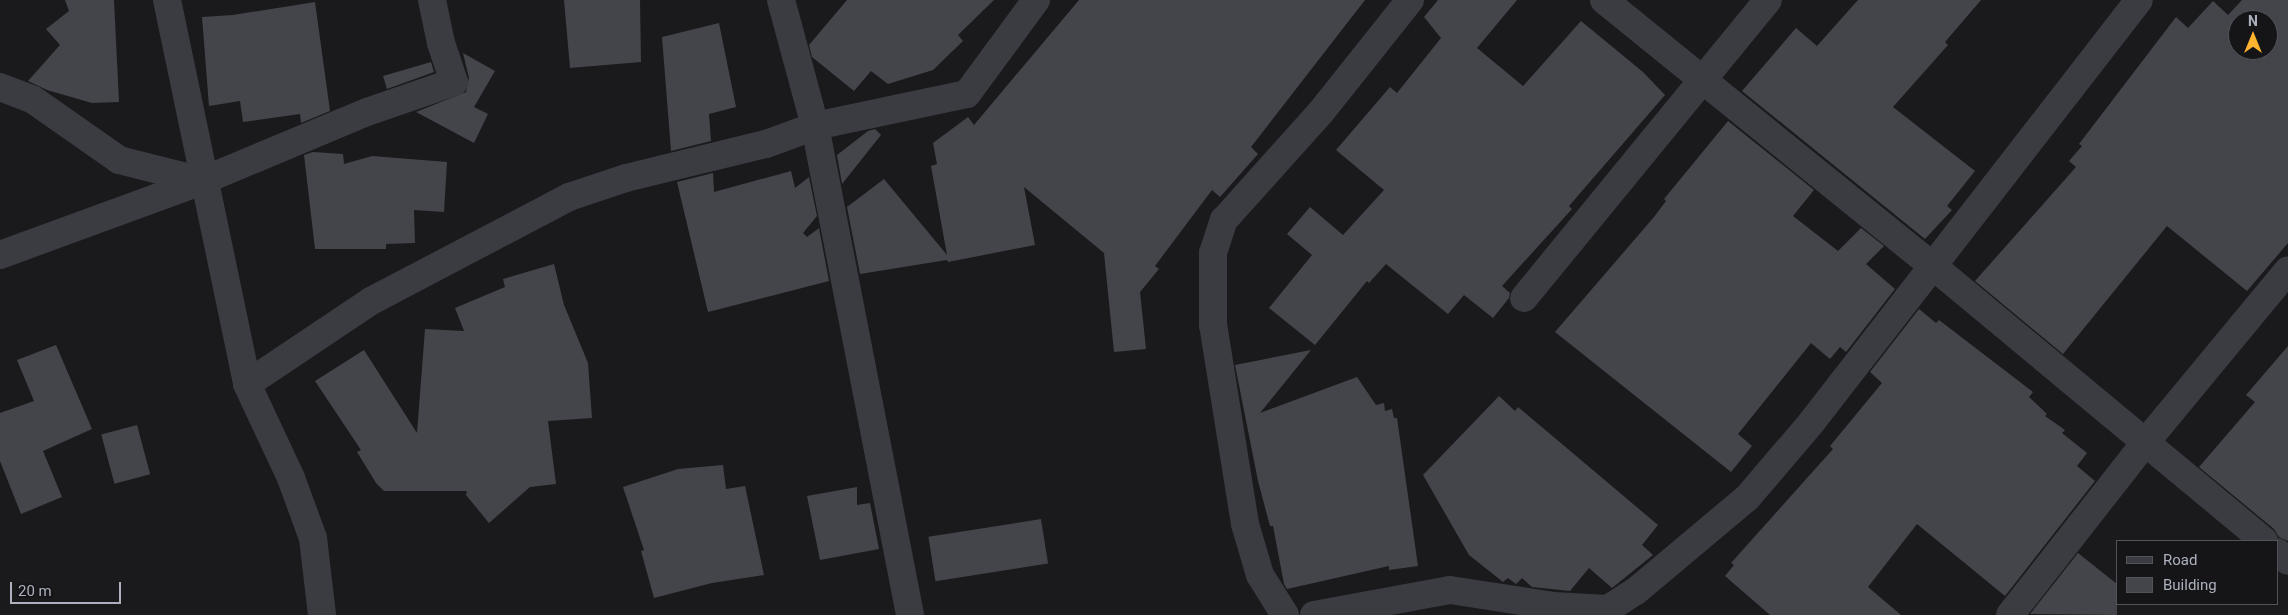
<!DOCTYPE html>
<style>
body{margin:0}
#map{position:relative;width:2288px;height:615px;overflow:hidden;background:#1a1a1d;font-family:Roboto,sans-serif}
div>[style]{position:absolute}
.building>*{inset:0;background:#44454a;transform-origin:0 0}
.minor>*{height:28px;margin:-14px;padding:0 14px;transform-origin:14px;border-radius:14px;background:#3b3c42}
span{translate:-50% -50%;white-space:nowrap;text-align:center;line-height:1.15;-webkit-text-stroke:4px #151518;paint-order:stroke}
.legend{position:absolute;left:2116px;top:540px;width:162px;height:65px;box-sizing:border-box;background:#151518;border:1px solid #51535a;margin:0;padding:6px 9px;list-style:none;font-size:15px;color:#acb1bd}
.legend li{display:flex;align-items:center;gap:10px;height:25px}
.legend b{width:25px;border:1px solid #51535a}
.north{position:absolute;left:2228px;top:10px;width:50px;height:50px;box-sizing:border-box;background:#151518;border:1px solid #51535a;border-radius:50%;rotate:0deg;font-size:14px;font-weight:700;line-height:20px;text-align:center;color:#acb1bd}
.north::after{content:'';display:block;margin:auto;width:18px;height:22px;background:#ffb430;clip-path:polygon(50% 0,100% 100%,50% 72%,0 100%)}
.scale{position:absolute;left:10px;top:582px;width:111px;height:22px;box-sizing:border-box;border:2px solid #acb1bd;border-top:0;padding-left:6px;font-size:15px;line-height:18px;white-space:nowrap;color:#acb1bd;-webkit-text-stroke:4px #151518;paint-order:stroke}
</style>
<div id="map">
<div class="building">
<i style="clip-path:polygon(65px 0,114px 0,119px 102px,92px 103px,47px 90px,28px 81px,60px 45px,46px 29px,69px 11px)"></i>
<i style="clip-path:polygon(564px 0,640px 0,641px 62px,570px 68px)"></i>
<i style="clip-path:polygon(847px 0,994px 0,958px 35px,963px 41px,933px 70px,888px 84px,871px 71px,854px 91px,812px 57px,809px 45px)"></i>
<i style="clip-path:polygon(1079px 0,1365px 0,1251px 147px,1258px 154px,1220px 197px,1212px 190px,1155px 266px,1159px 269px,1140px 292px,1146px 349px,1114px 352px,1104px 253px,1024px 187px,1035px 245px,948px 262px,947px 260px,860px 274px,847px 207px,884px 179px,947px 255px,931px 166px,937px 164px,933px 143px,968px 117px,974px 125px)"></i>
<i style="clip-path:polygon(1438px 0,1517px 0,1477px 48px,1523px 86px,1581px 21px,1643px 72px,1665px 95px,1569px 206px,1572px 209px,1502px 286px,1510px 293px,1509px 298px,1493px 318px,1464px 295px,1448px 314px,1386px 264px,1369px 283px,1367px 281px,1315px 345px,1269px 308px,1312px 255px,1287px 234px,1310px 207px,1343px 235px,1384px 190px,1336px 150px,1390px 87px,1397px 93px,1441px 38px,1424px 17px)"></i>
<i style="clip-path:polygon(1858px 0,1981px 0,1945px 42px,1948px 45px,1893px 107px,1975px 171px,1947px 206px,1952px 210px,1925px 239px,1742px 91px,1796px 28px,1817px 46px)"></i>
<i style="clip-path:polygon(evenodd,2242px 0,2288px 0,2288px 243px,2247px 291px,2167px 226px,2063px 354px,1975px 281px,2076px 167px,2069px 161px,2082px 146px,2079px 144px,2176px 17px,2188px 28px,2213px 1px,2228px 15px,2242px 0,2238px 20px,2268px 20px,2268px 50px,2238px 50px,2238px 20px)"></i>
<i style="clip-path:polygon(315px 2px,330px 111px,301px 123px,300px 114px,243px 122px,240px 101px,209px 106px,202px 17px,233px 15px)"></i>
<i style="clip-path:polygon(719px 23px,736px 107px,709px 114px,711px 141px,671px 151px,662px 37px)"></i>
<i style="clip-path:polygon(463px 53px,495px 71px,474px 107px,488px 114px,474px 143px,416px 112px,466px 92px,469px 78px)"></i>
<i style="clip-path:polygon(431px 62px,434px 72px,387px 89px,383px 76px)"></i>
<i style="clip-path:polygon(1728px 121px,1814px 190px,1793px 216px,1838px 251px,1861px 228px,1884px 246px,1866px 264px,1895px 289px,1846px 352px,1840px 347px,1830px 359px,1811px 343px,1738px 434px,1752px 446px,1731px 472px,1555px 332px,1654px 217px,1666px 201px,1664px 199px)"></i>
<i style="clip-path:polygon(875px 129px,881px 135px,842px 184px,837px 155px,868px 131px)"></i>
<i style="clip-path:polygon(313px 152px,343px 154px,344px 164px,372px 156px,447px 162px,444px 212px,414px 210px,415px 243px,386px 244px,386px 249px,315px 249px,304px 155px)"></i>
<i style="clip-path:polygon(791px 171px,795px 188px,809px 177px,817px 216px,803px 233px,807px 237px,819px 228px,829px 281px,708px 312px,677px 182px,713px 173px,714px 192px)"></i>
<i style="clip-path:polygon(554px 264px,564px 305px,588px 363px,592px 418px,548px 421px,556px 484px,530px 487px,489px 523px,466px 495px,467px 491px,384px 491px,376px 483px,357px 452px,361px 450px,315px 381px,364px 350px,417px 433px,425px 329px,464px 331px,455px 308px,505px 287px,503px 279px)"></i>
<i style="clip-path:polygon(1919px 309px,1936px 323px,1939px 320px,2033px 392px,2029px 397px,2047px 414px,2045px 416px,2065px 430px,2062px 433px,2087px 453px,2077px 466px,2095px 481px,2005px 596px,1917px 524px,1868px 587px,1901px 615px,1770px 615px,1725px 576px,1734px 565px,1731px 563px,1833px 449px,1830px 446px,1882px 383px,1870px 372px)"></i>
<i style="clip-path:polygon(56px 345px,92px 429px,43px 451px,62px 497px,21px 514px,0 461px,0 413px,34px 401px,17px 360px)"></i>
<i style="clip-path:polygon(2288px 346px,2288px 541px,2279px 537px,2274px 529px,2199px 467px,2255px 402px,2246px 395px)"></i>
<i style="clip-path:polygon(1311px 350px,1260px 413px,1357px 377px,1376px 405px,1384px 403px,1385px 411px,1392px 409px,1394px 418px,1397px 418px,1418px 566px,1389px 570px,1389px 566px,1287px 589px,1284px 584px,1273px 526px,1270px 526px,1258px 481px,1235px 365px)"></i>
<i style="clip-path:polygon(1499px 396px,1515px 411px,1518px 407px,1658px 525px,1642px 545px,1653px 555px,1612px 588px,1589px 568px,1570px 591px,1532px 587px,1522px 578px,1516px 584px,1508px 578px,1503px 582px,1469px 555px,1423px 475px)"></i>
<i style="left:137px;top:425px;width:51px;height:37px;rotate:75deg"></i>
<i style="clip-path:polygon(723px 465px,726px 489px,745px 486px,764px 575px,712px 583px,654px 598px,641px 551px,644px 550px,623px 487px,678px 469px)"></i>
<i style="clip-path:polygon(857px 487px,857px 505px,870px 503px,879px 549px,820px 560px,807px 496px)"></i>
<i style="left:1041px;top:519px;width:45px;height:114px;rotate:81deg"></i>
<i style="clip-path:polygon(2078px 553px,2117px 584px,2117px 615px,2030px 614px)"></i>
</div>
<div class="minor">
<i style="left:167px;top:0;width:392px;rotate:78.2deg"></i>
<i style="left:247px;top:384px;width:104px;rotate:64.9deg"></i>
<i style="left:291px;top:478px;width:64px;rotate:69.9deg"></i>
<i style="left:313px;top:538px;width:78px;rotate:83.3deg"></i>
<i style="left:781px;top:0;width:131px;rotate:74.9deg"></i>
<i style="left:815px;top:126px;width:498px;rotate:79deg"></i>
<i style="left:1604px;top:0;width:423px;rotate:39deg"></i>
<i style="left:1933px;top:266px;width:430px;rotate:39.7deg"></i>
<i style="left:0;top:87px;width:34px;rotate:21deg"></i>
<i style="left:32px;top:99px;width:106px;rotate:35deg"></i>
<i style="left:119px;top:160px;width:86px;rotate:14.2deg"></i>
<i style="left:0;top:255px;width:215px;rotate:-20.1deg"></i>
<i style="left:202px;top:181px;width:179px;rotate:-22.7deg"></i>
<i style="left:367px;top:112px;width:92px;rotate:-19deg"></i>
<i style="left:454px;top:82px;width:41px;rotate:-108.4deg"></i>
<i style="left:441px;top:43px;width:44px;rotate:-101.8deg"></i>
<i style="left:1524px;top:298px;width:385px;rotate:-50.7deg"></i>
<i style="left:247px;top:384px;width:149px;rotate:-33.8deg"></i>
<i style="left:371px;top:301px;width:224px;rotate:-27.7deg"></i>
<i style="left:569px;top:197px;width:60px;rotate:-18.4deg"></i>
<i style="left:626px;top:178px;width:144px;rotate:-13.7deg"></i>
<i style="left:766px;top:144px;width:52px;rotate:-20.2deg"></i>
<i style="left:815px;top:126px;width:155px;rotate:-11.9deg"></i>
<i style="left:967px;top:94px;width:117px;rotate:-53.7deg"></i>
<i style="left:2277px;top:552px;width:14px;rotate:39deg"></i>
<i style="left:1285px;top:615px;width:47px;rotate:-122deg"></i>
<i style="left:1260px;top:575px;width:53px;rotate:-106.4deg"></i>
<i style="left:1245px;top:524px;width:202px;rotate:-99.1deg"></i>
<i style="left:1213px;top:325px;width:72px;rotate:-90deg"></i>
<i style="left:1213px;top:253px;width:35px;rotate:-72deg"></i>
<i style="left:1224px;top:220px;width:145px;rotate:-48.1deg"></i>
<i style="left:1321px;top:112px;width:143px;rotate:-51.5deg"></i>
<i style="left:1314px;top:615px;width:138px;rotate:-10.4deg"></i>
<i style="left:1450px;top:590px;width:104px;rotate:8.8deg"></i>
<i style="left:1553px;top:606px;width:55px;rotate:3.1deg"></i>
<i style="left:1608px;top:609px;width:33px;rotate:-33deg"></i>
<i style="left:1636px;top:591px;width:145px;rotate:-40deg"></i>
<i style="left:1747px;top:498px;width:99px;rotate:-49.5deg"></i>
<i style="left:1811px;top:423px;width:535px;rotate:-52.21deg"></i>
<i style="left:2010px;top:615px;width:219px;rotate:-51.9deg"></i>
<i style="left:2145px;top:443px;width:224px;rotate:-50.4deg"></i>
</div>
<ul class="legend">
<li><b style="height:6px;background:#3b3c42"></b>Road</li>
<li><b style="height:14px;background:#44454a"></b>Building</li>
</ul>
<div class="north">N</div>
<div class="scale">20 m</div>
</div>
